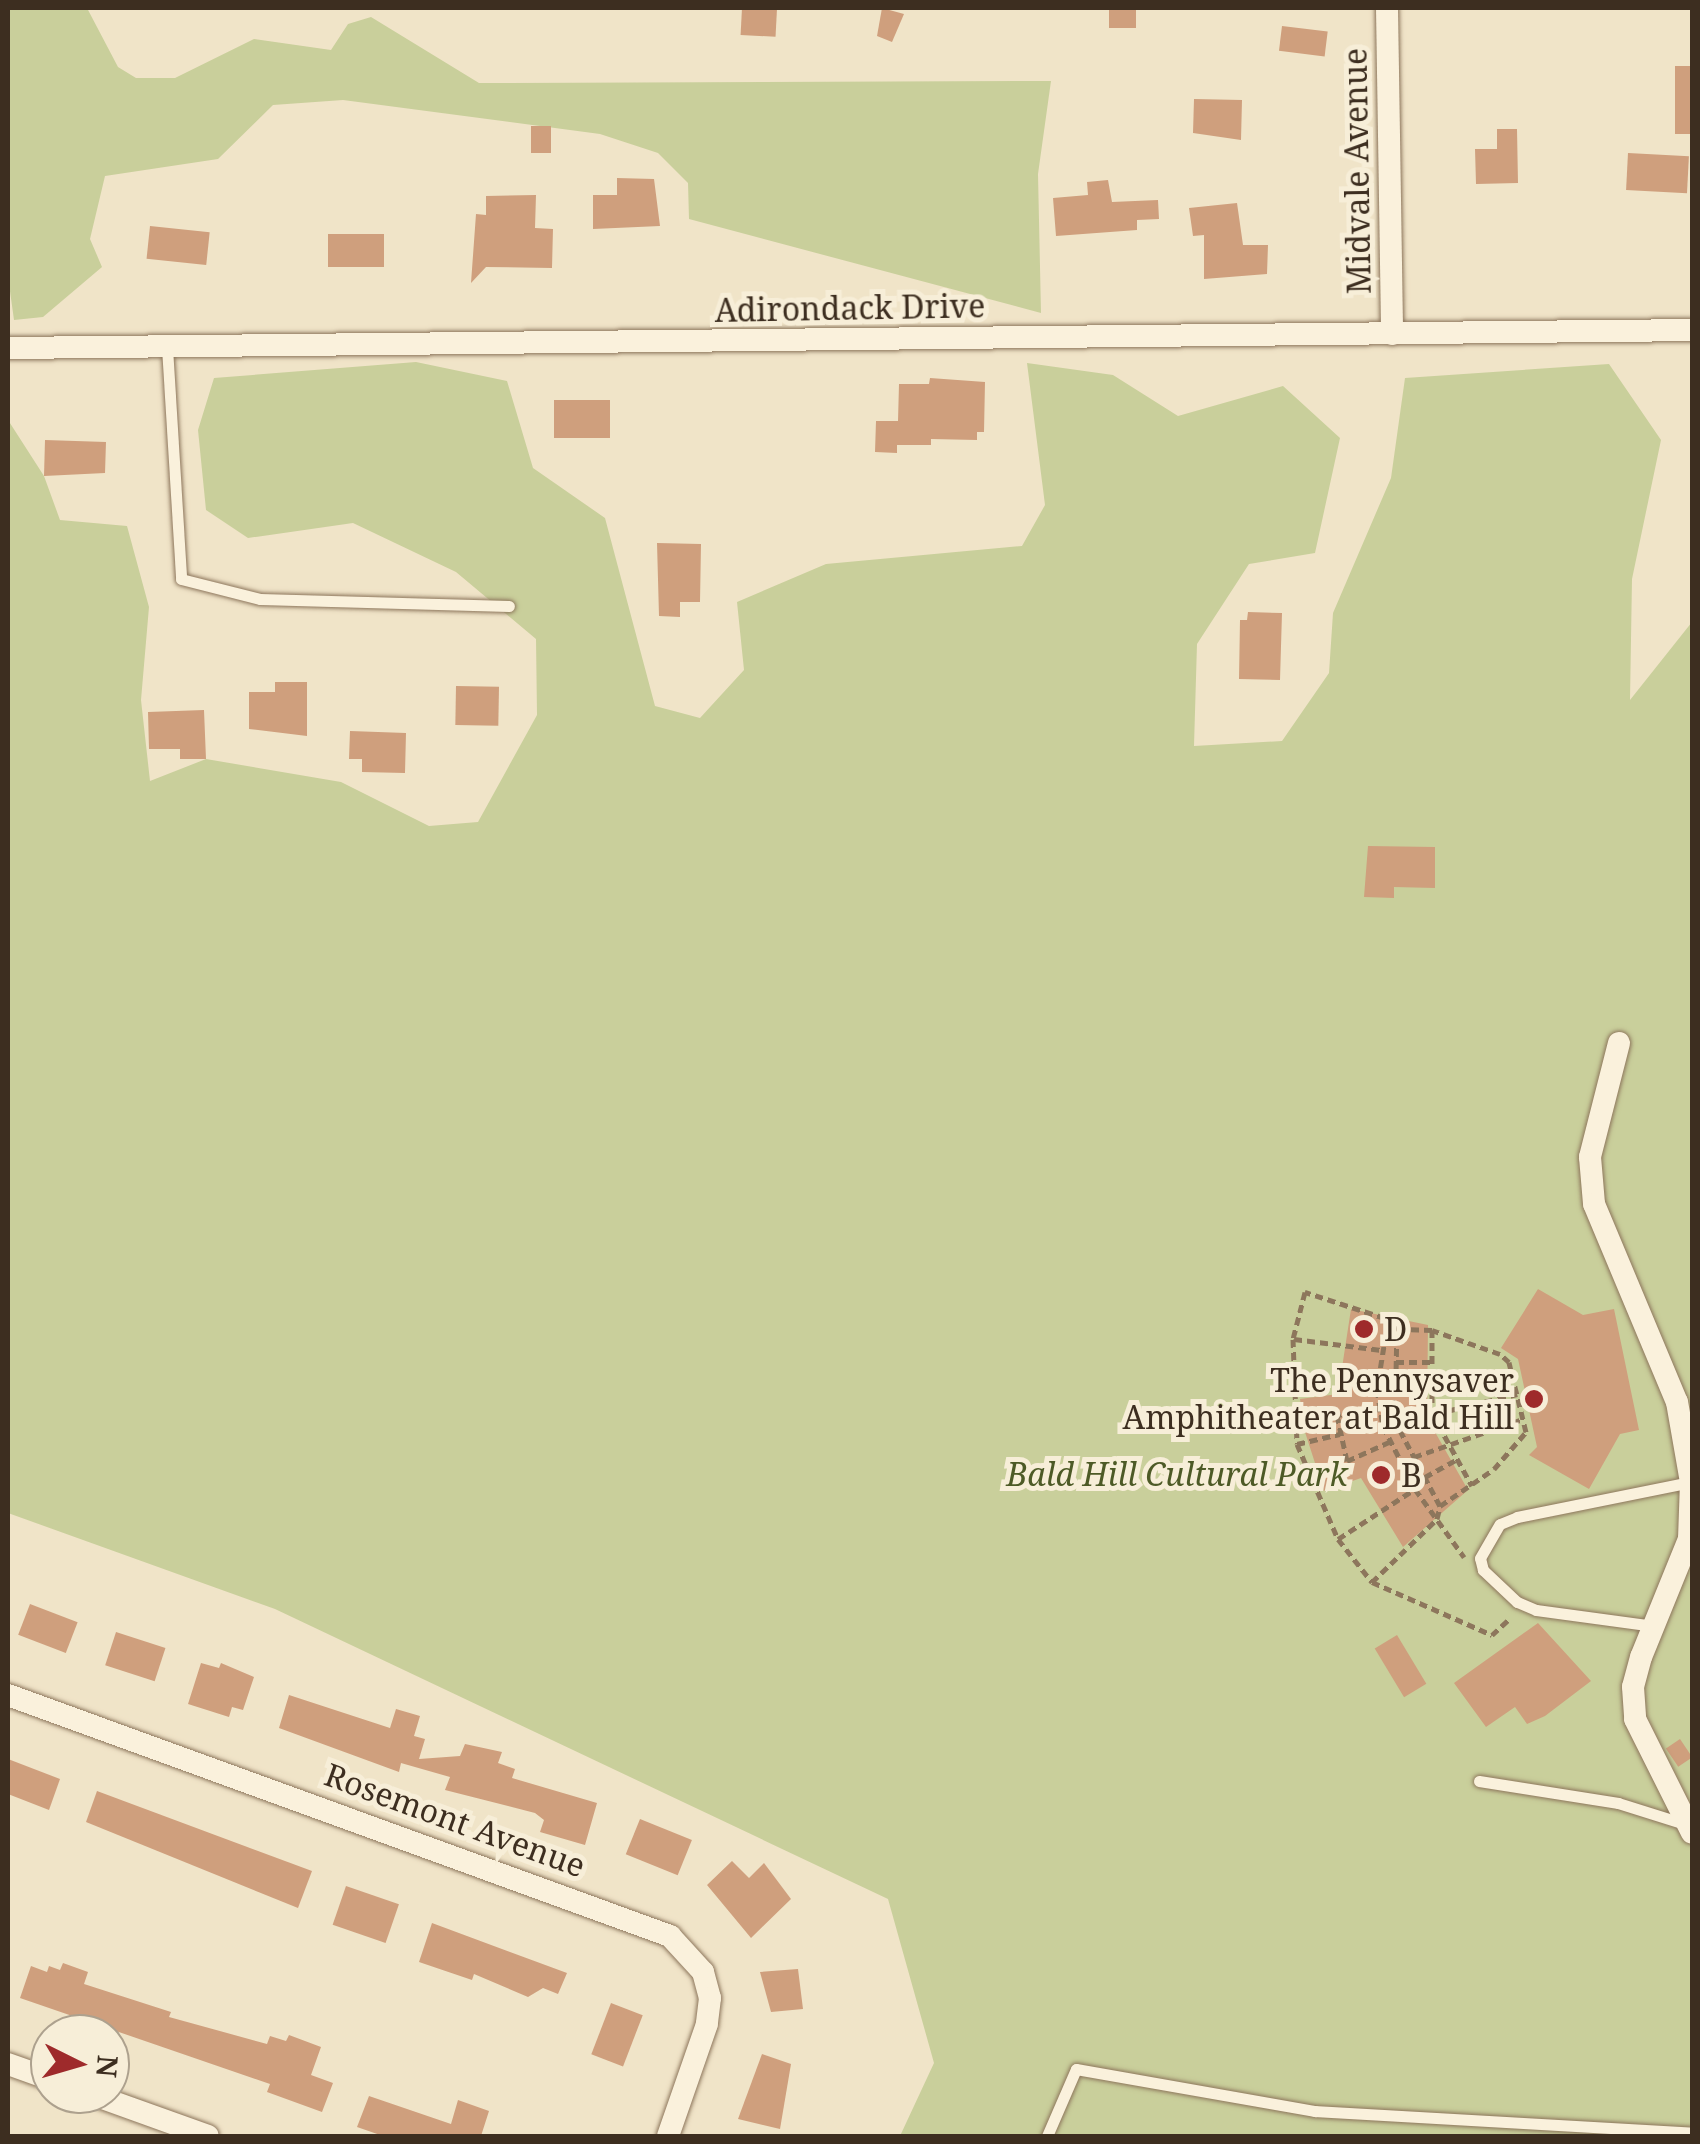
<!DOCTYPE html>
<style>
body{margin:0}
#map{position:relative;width:1700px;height:2144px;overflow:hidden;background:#f0e4c8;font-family:"Noto Serif",serif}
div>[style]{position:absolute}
.green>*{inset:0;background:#c9cf9b}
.building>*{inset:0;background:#cf9f7d;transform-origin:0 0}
.path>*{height:5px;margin-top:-2.5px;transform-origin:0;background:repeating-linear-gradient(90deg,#8d765c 0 8px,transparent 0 13px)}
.roads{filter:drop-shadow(0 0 2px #8d765c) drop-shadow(0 0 2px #8d765c)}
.lane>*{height:11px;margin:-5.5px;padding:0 5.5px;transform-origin:5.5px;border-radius:5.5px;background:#faf1dc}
.street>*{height:22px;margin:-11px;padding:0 11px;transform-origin:11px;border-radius:11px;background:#faf1dc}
.dots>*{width:28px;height:28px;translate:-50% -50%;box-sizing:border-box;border:5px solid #f7eed8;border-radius:50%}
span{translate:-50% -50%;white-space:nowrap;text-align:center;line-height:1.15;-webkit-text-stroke:10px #f7eed8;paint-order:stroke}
.street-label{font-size:32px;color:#3d2e20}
.poi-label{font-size:32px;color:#3d2e20}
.left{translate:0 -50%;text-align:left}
.right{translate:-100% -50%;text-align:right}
.park-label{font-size:32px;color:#4d5a26;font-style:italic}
.frame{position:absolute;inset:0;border:10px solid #3d2e20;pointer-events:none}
.north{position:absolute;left:30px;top:2014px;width:100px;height:100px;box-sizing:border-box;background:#f7eed8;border:2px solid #ada18e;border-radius:50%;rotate:95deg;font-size:28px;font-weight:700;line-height:40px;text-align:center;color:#3d2e20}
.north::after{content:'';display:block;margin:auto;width:35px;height:45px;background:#9e2a2b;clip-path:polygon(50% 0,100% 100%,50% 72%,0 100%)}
</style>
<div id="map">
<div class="green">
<i style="clip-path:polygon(8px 8px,87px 8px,118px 67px,136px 78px,175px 78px,254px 39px,331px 50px,348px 24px,371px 17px,479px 83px,1051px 81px,1038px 174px,1041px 313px,689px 219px,688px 183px,658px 153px,600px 134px,343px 100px,273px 105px,218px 159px,105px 176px,90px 239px,102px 267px,43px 317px,14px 320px,8px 277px)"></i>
<i style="clip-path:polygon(416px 362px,507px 381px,533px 468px,605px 518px,655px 706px,700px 718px,744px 670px,737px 602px,826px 564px,1022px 546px,1045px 505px,1027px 363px,1113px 375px,1178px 416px,1283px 386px,1340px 438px,1315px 553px,1249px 564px,1197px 644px,1194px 746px,1282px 741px,1329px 673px,1333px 613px,1391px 478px,1405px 378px,1609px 364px,1661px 440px,1632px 579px,1630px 700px,1692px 622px,1692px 2136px,900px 2136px,934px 2063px,888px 1899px,275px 1609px,8px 1513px,8px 420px,44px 476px,60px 520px,127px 526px,149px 607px,141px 700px,150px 781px,206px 759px,341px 782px,429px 826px,478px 822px,537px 715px,536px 639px,456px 572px,353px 523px,248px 538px,206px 510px,198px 430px,214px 378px)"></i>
</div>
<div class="building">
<i style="left:742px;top:8px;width:35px;height:27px;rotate:3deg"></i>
<i style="clip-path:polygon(882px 8px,904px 14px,892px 42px,877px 36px)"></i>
<i style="left:1109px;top:8px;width:27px;height:20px"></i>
<i style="left:1282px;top:26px;width:46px;height:25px;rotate:7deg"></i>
<i style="left:1675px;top:66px;width:17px;height:68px"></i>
<i style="clip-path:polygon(1194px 99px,1242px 100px,1241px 140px,1193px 133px)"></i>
<i style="left:531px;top:126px;width:20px;height:27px"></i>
<i style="clip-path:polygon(1497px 129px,1517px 129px,1518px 183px,1476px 184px,1475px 149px,1497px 149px)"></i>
<i style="left:1628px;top:153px;width:61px;height:37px;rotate:3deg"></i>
<i style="clip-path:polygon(617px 178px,654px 179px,660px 226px,593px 229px,593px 195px,617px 195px)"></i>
<i style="clip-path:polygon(1108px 180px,1112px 202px,1158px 200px,1159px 219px,1137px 220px,1137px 230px,1056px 236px,1053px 198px,1088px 195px,1087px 182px)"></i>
<i style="clip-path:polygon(536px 195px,535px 228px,553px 229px,552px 268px,486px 267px,471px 283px,476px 214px,486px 215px,486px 196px)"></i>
<i style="clip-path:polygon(1237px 203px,1243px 245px,1268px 245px,1267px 274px,1204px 279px,1204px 235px,1193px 236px,1189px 208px)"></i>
<i style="left:150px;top:226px;width:60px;height:33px;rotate:6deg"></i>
<i style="left:384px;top:234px;width:33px;height:56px;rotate:90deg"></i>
<i style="clip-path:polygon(930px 378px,985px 382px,984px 432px,977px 432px,977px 440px,931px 439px,931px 445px,897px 445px,897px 453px,875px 452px,876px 421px,898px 421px,899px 384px,929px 384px)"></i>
<i style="left:554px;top:400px;width:56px;height:38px"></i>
<i style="clip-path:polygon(45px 440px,106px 442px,105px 473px,44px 476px)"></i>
<i style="clip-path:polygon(657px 543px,701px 544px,700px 602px,680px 602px,680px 617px,659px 616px)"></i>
<i style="clip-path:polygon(1248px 612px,1282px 613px,1280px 680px,1239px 679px,1240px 620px,1247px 620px)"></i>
<i style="clip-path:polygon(275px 682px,307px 682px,307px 736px,249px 729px,249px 692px,275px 692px)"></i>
<i style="left:456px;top:686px;width:43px;height:39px;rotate:1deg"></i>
<i style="clip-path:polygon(204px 710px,206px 759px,180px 759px,180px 749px,149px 749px,148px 712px)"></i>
<i style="clip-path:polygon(350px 731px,406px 733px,405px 773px,362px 772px,362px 759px,349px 759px)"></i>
<i style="clip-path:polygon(1368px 846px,1435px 847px,1435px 888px,1394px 887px,1394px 898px,1364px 897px)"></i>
<i style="clip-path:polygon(1538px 1289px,1583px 1315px,1614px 1309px,1639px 1430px,1620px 1434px,1589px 1489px,1529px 1455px,1537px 1447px,1518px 1359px,1501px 1348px)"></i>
<i style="clip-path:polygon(1351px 1309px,1428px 1325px,1427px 1418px,1468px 1490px,1403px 1547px,1361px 1478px,1324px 1491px,1305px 1432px,1300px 1399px,1338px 1394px)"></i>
<i style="left:30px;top:1604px;width:51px;height:33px;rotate:21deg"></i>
<i style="clip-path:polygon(1538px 1623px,1591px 1681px,1545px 1716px,1527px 1724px,1515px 1707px,1486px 1727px,1454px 1683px)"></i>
<i style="left:116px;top:1632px;width:52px;height:35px;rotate:18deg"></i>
<i style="left:1397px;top:1635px;width:57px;height:26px;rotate:59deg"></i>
<i style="clip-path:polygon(201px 1663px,219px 1668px,221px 1663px,254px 1677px,243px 1710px,232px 1707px,229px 1717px,188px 1704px)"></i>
<i style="clip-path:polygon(289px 1695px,390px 1728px,396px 1709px,420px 1716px,414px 1736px,425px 1739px,419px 1759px,460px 1756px,465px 1744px,502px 1752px,498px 1763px,515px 1769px,512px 1778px,597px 1803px,585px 1845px,540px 1832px,544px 1820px,535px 1813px,445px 1790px,450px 1777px,401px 1763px,399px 1772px,279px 1728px)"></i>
<i style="left:1680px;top:1739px;width:22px;height:17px;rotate:56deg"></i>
<i style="clip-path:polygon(8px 1759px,60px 1779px,49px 1810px,8px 1794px)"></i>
<i style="clip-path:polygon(97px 1791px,312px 1871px,298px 1908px,86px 1822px)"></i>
<i style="left:640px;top:1819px;width:56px;height:38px;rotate:22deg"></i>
<i style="clip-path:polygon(732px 1861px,749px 1878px,764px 1863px,791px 1899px,751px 1938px,707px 1885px)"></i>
<i style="left:346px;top:1886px;width:56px;height:41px;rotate:19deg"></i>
<i style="clip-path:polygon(432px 1923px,567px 1973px,558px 1994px,543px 1988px,528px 1997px,474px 1974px,472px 1980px,419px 1962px)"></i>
<i style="clip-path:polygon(63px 1963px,88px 1972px,84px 1984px,171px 2012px,169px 2017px,267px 2044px,270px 2036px,286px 2041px,289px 2035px,321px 2047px,311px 2075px,333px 2083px,322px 2112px,267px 2092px,270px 2084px,20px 1998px,31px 1966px,47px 1972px,49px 1966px,60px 1970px)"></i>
<i style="clip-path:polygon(798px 1969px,803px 2009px,771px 2012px,760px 1972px)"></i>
<i style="left:611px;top:2003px;width:34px;height:55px;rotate:21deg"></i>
<i style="clip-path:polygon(762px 2054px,791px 2064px,780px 2129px,738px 2119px)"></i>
<i style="clip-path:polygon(369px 2096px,451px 2124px,458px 2100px,489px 2111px,481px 2136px,383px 2136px,357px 2127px)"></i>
</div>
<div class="path">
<i style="left:1388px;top:1321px;width:69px;rotate:99.2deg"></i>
<i style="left:1377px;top:1389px;width:37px;rotate:81deg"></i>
<i style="left:1383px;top:1426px;width:71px;rotate:63.1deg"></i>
<i style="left:1415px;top:1489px;width:84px;rotate:54.2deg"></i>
<i style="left:1432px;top:1330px;width:83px;rotate:90deg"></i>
<i style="left:1432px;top:1413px;width:83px;rotate:61.3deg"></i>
<i style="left:1294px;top:1339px;width:88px;rotate:7.2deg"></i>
<i style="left:1396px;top:1362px;width:36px"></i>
<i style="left:1396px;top:1382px;width:116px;rotate:-5.5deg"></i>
<i style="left:1380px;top:1409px;width:43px;rotate:172.1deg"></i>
<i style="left:1337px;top:1415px;width:47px;rotate:77.7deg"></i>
<i style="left:1347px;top:1461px;width:48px;rotate:-24.4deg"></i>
<i style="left:1384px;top:1426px;width:137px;rotate:-13.5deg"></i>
<i style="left:1297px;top:1444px;width:44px;rotate:-13.1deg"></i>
<i style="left:1414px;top:1457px;width:115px;rotate:-19.2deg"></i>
<i style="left:1425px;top:1477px;width:37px;rotate:-29deg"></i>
<i style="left:1440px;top:1506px;width:96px;rotate:-117.9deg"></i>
<i style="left:1395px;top:1421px;width:99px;rotate:-88.8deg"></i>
<i style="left:1397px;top:1322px;width:97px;rotate:-161.9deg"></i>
<i style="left:1305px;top:1292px;width:49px;rotate:104.3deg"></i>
<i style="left:1293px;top:1339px;width:105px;rotate:87.8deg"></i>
<i style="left:1297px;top:1444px;width:103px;rotate:66.7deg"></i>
<i style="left:1338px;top:1539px;width:55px;rotate:51.7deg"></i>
<i style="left:1372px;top:1582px;width:131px;rotate:23.8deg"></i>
<i style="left:1492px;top:1635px;width:23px;rotate:-43deg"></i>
<i style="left:1338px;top:1539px;width:92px;rotate:-33deg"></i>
<i style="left:1372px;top:1582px;width:91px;rotate:-44.1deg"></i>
<i style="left:1437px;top:1519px;width:13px;rotate:-77deg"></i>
<i style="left:1440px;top:1506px;width:65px;rotate:-34.4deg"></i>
<i style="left:1494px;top:1469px;width:49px;rotate:-49.1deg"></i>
<i style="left:1526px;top:1432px;width:72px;rotate:-103.7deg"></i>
<i style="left:1509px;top:1362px;width:12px;rotate:-138deg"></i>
<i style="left:1500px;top:1354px;width:72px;rotate:-160.6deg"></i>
<i style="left:1432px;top:1330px;width:36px;rotate:-178deg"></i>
</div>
<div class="roads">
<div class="lane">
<i style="left:167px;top:347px;width:232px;rotate:86.5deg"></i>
<i style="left:181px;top:579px;width:81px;rotate:14.2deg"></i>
<i style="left:260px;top:599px;width:249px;rotate:1.6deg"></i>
<i style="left:1654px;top:1626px;width:119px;rotate:-172.3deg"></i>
<i style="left:1536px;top:1610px;width:21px;rotate:-157deg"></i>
<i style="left:1517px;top:1602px;width:47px;rotate:-136.7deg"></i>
<i style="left:1483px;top:1570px;width:12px;rotate:-104deg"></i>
<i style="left:1480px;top:1558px;width:39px;rotate:-60deg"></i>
<i style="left:1500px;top:1524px;width:18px;rotate:-22deg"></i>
<i style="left:1517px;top:1517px;width:177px;rotate:-11.4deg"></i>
<i style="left:1479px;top:1781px;width:141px;rotate:9deg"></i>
<i style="left:1618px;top:1803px;width:70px;rotate:17.4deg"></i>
<i style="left:1047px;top:2136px;width:73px;rotate:-66.6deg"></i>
<i style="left:1076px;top:2069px;width:243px;rotate:10deg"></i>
<i style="left:1315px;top:2111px;width:378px;rotate:3.3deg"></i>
</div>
<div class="street">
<i style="left:1387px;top:8px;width:326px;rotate:89.1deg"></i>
<i style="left:8px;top:348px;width:1684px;rotate:-0.61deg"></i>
<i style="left:1619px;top:1043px;width:118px;rotate:104.3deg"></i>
<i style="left:1590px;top:1157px;width:47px;rotate:85.1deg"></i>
<i style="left:1594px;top:1204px;width:215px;rotate:67.3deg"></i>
<i style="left:1677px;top:1402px;width:81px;rotate:80.1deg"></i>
<i style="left:1691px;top:1482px;width:57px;rotate:92deg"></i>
<i style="left:1689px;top:1539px;width:127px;rotate:112.1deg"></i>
<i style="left:1641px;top:1657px;width:31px;rotate:105deg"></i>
<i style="left:1633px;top:1687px;width:32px;rotate:86deg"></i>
<i style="left:1635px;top:1719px;width:127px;rotate:63.4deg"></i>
<i style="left:8px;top:1695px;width:705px;rotate:20deg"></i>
<i style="left:670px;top:1936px;width:49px;rotate:47.5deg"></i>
<i style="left:703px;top:1972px;width:27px;rotate:75deg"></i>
<i style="left:710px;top:1998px;width:26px;rotate:97deg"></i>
<i style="left:707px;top:2024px;width:119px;rotate:109.2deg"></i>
<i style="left:8px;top:2064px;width:45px;rotate:19.7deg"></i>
<i style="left:91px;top:2094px;width:124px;rotate:19.7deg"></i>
</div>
</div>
<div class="dots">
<i style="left:1364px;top:1329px;background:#9e2a2b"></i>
<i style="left:1534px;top:1399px;background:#9e2a2b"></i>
<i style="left:1381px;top:1475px;background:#9e2a2b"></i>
</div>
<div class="street-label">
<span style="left:1357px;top:171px;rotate:-91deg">Midvale Avenue</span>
<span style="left:850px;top:308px;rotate:-1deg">Adirondack Drive</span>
<span style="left:455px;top:1820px;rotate:20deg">Rosemont Avenue</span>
</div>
<div class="poi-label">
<span class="left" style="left:1384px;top:1329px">D</span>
<span class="right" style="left:1514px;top:1399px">The Pennysaver<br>Amphitheater at Bald Hill</span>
<span class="left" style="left:1401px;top:1475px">B</span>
</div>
<div class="park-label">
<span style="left:1177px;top:1474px">Bald Hill Cultural Park</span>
</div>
<div class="frame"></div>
<div class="north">N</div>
</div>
